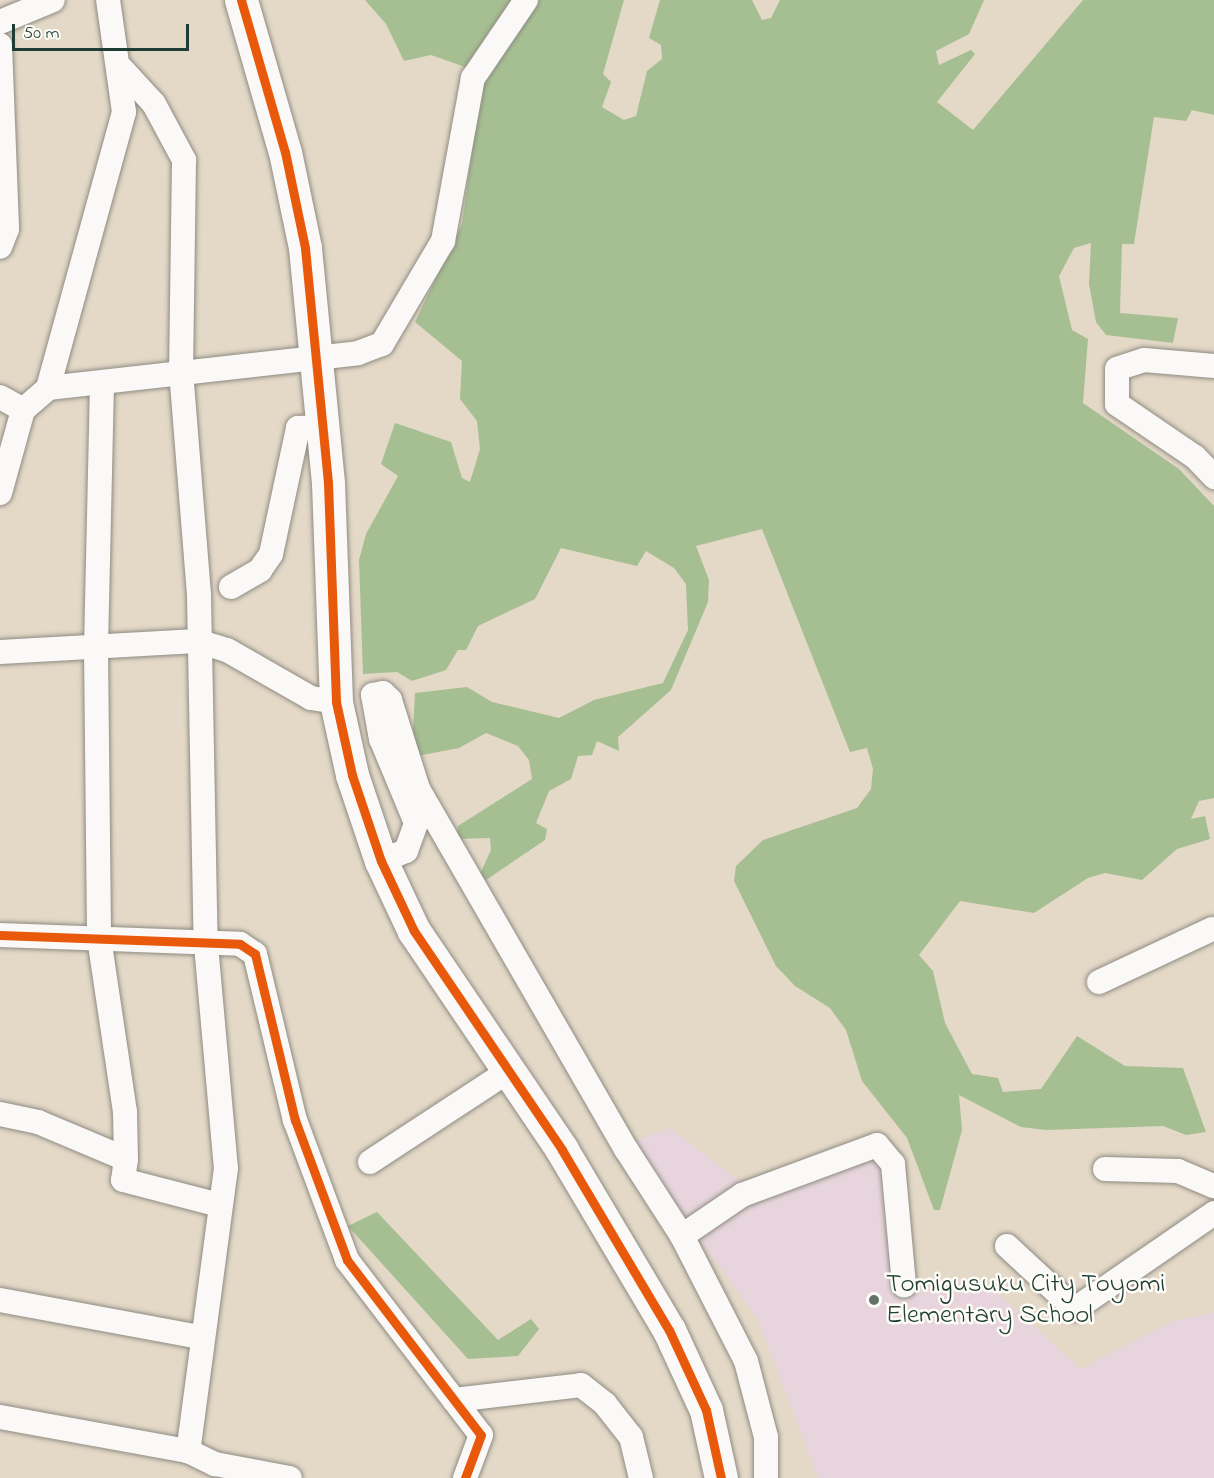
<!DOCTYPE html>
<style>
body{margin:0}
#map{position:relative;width:1214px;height:1478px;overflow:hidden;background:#e4d8c7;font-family:"Indie Flower",sans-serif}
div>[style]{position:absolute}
.built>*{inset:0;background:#e7d4dc}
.forest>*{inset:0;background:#a6bf92}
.roads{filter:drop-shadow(0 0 2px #8d8c82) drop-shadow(0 0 2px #8d8c82)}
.street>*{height:24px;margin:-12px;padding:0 12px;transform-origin:12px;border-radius:12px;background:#fbf9f7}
.secondary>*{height:33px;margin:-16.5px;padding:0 16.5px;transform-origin:16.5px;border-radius:16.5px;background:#fbf9f7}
.cycleway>*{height:9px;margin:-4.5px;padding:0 4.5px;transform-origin:4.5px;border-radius:4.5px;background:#e8590c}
.dots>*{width:16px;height:16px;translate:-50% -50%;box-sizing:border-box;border:3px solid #fdfcf7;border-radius:50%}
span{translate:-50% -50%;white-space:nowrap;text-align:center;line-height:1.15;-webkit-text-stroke:5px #fdfcf7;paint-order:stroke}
.poi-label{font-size:27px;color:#1f3d34}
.left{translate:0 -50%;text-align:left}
.scale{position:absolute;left:12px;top:24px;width:177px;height:27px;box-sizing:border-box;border:3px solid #1f3d34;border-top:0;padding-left:8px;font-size:18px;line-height:21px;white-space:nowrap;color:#1f3d34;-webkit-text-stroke:4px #fdfcf7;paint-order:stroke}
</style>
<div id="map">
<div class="built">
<i style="clip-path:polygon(670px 1128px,761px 1197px,864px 1158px,880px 1166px,897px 1287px,984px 1281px,1081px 1369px,1172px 1321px,1214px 1313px,1214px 1478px,818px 1478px,757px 1318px,629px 1143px)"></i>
</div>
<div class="forest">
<i style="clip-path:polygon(365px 0,511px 0,465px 67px,431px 55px,404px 61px,386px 24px)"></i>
<i style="clip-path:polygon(539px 0,624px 0,603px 74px,611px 82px,602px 107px,624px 120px,636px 116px,647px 71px,662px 59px,661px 45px,649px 38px,660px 0,752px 0,762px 20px,771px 18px,780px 0,984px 0,969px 34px,936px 51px,939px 65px,971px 50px,975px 54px,937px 102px,973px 130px,1083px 0,1214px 0,1214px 115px,1192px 110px,1186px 121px,1154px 117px,1134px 244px,1122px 244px,1120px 313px,1178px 318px,1173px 343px,1106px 335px,1096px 322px,1089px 284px,1091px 243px,1074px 248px,1059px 276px,1072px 330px,1088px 339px,1083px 403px,1179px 469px,1214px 506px,1214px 798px,1199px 801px,1191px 819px,1205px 816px,1210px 839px,1177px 849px,1142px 880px,1105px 873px,1088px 878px,1034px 913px,960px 901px,919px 955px,933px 971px,945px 1023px,972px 1074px,998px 1078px,1003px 1092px,1041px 1089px,1077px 1036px,1125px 1066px,1183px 1068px,1206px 1132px,1186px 1135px,1163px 1126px,1046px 1130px,1021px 1127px,959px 1095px,962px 1130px,940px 1210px,934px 1210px,907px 1138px,862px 1081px,846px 1030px,830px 1008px,795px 986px,776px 966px,734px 881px,736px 866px,763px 840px,857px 808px,871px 789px,873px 769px,867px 748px,850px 752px,762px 529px,696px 546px,709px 580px,708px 602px,671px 690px,618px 737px,619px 751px,597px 741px,592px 755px,578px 756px,571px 779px,549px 791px,536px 823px,547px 829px,545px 840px,486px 880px,480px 874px,491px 850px,490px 838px,456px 839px,458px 826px,532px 779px,529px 760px,518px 746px,486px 733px,459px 748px,417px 756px,412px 746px,415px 693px,467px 687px,492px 702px,559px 718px,594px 700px,663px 683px,688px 630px,686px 584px,674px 568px,646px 551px,637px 566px,561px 548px,535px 599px,478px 626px,466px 650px,458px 650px,446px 670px,412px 681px,397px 672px,363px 674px,359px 560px,366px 534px,398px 476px,381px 464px,395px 423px,451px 442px,462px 478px,470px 482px,480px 449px,477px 421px,460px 399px,462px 361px,415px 322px,462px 224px,482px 80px)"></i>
<i style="clip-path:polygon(377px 1212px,498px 1340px,531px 1319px,539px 1329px,518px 1356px,468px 1359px,348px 1226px)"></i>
</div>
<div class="roads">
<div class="street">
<i style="left:0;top:22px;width:57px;rotate:-22.5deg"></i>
<i style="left:0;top:45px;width:184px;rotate:87.8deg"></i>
<i style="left:7px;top:229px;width:19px;rotate:111deg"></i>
<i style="left:122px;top:69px;width:47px;rotate:47.6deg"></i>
<i style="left:154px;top:104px;width:64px;rotate:61.8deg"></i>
<i style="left:184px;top:160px;width:211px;rotate:90.8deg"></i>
<i style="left:181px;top:371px;width:226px;rotate:85.4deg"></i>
<i style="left:199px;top:596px;width:349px;rotate:88.9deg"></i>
<i style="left:206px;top:945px;width:224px;rotate:84.9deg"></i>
<i style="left:226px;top:1168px;width:286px;rotate:97.6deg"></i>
<i style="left:188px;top:1451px;width:30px;rotate:26deg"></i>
<i style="left:215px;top:1464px;width:76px;rotate:10.6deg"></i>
<i style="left:1214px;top:366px;width:70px;rotate:-175.1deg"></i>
<i style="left:1144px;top:360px;width:28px;rotate:162deg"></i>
<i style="left:1117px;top:369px;width:35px;rotate:90deg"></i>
<i style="left:1117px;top:404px;width:94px;rotate:34.2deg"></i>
<i style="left:1195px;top:457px;width:28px;rotate:46deg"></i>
<i style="left:102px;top:384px;width:264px;rotate:91.3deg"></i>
<i style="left:96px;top:648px;width:290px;rotate:89.4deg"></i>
<i style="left:99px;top:938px;width:176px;rotate:81.5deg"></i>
<i style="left:125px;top:1112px;width:47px;rotate:88.8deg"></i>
<i style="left:48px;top:388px;width:286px;rotate:-74.6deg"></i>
<i style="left:124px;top:112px;width:113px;rotate:-98.1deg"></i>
<i style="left:0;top:397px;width:26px;rotate:29deg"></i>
<i style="left:0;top:493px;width:86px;rotate:-74.5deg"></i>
<i style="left:23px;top:410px;width:33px;rotate:-41deg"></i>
<i style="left:48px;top:388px;width:312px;rotate:-6.4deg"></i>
<i style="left:358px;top:353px;width:26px;rotate:-21deg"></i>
<i style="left:382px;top:344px;width:120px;rotate:-59.4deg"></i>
<i style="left:443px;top:241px;width:166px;rotate:-79.6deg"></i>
<i style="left:473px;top:78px;width:94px;rotate:-55.8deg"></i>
<i style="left:231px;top:587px;width:34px;rotate:-30deg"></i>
<i style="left:260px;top:570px;width:19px;rotate:-55deg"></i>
<i style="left:271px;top:554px;width:129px;rotate:-77.9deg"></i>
<i style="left:298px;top:428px;width:26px;rotate:-2deg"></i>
<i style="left:0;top:652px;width:197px;rotate:-3.2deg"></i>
<i style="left:197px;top:641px;width:31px;rotate:17deg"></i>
<i style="left:227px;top:650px;width:97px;rotate:29.7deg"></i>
<i style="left:311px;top:698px;width:25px;rotate:9deg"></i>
<i style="left:381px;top:861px;width:27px;rotate:-22deg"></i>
<i style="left:406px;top:851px;width:30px;rotate:-70deg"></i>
<i style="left:416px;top:823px;width:91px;rotate:-112.6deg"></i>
<i style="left:381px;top:739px;width:45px;rotate:-100.3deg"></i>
<i style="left:373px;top:695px;width:10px;rotate:-11deg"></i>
<i style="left:383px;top:693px;width:10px;rotate:45deg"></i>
<i style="left:390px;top:700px;width:93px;rotate:72.5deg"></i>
<i style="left:418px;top:789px;width:416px;rotate:60deg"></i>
<i style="left:626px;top:1149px;width:103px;rotate:57.2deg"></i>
<i style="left:682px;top:1236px;width:140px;rotate:62.9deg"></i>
<i style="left:746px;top:1361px;width:79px;rotate:75.3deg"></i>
<i style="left:766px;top:1437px;width:41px;rotate:90deg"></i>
<i style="left:0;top:935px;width:240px;rotate:2.1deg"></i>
<i style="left:240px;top:944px;width:18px;rotate:34deg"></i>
<i style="left:255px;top:954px;width:171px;rotate:76.5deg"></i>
<i style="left:295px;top:1120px;width:149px;rotate:69.6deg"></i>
<i style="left:347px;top:1260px;width:220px;rotate:52.6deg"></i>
<i style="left:481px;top:1435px;width:46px;rotate:110.4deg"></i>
<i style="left:1099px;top:982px;width:125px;rotate:-25.1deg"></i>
<i style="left:0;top:1114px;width:39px;rotate:12deg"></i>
<i style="left:38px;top:1122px;width:95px;rotate:22.8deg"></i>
<i style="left:126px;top:1159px;width:21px;rotate:98deg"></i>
<i style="left:123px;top:1180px;width:100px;rotate:14.5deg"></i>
<i style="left:370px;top:1162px;width:168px;rotate:-33.3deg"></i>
<i style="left:1105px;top:1169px;width:73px;rotate:1.6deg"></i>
<i style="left:1178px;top:1171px;width:39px;rotate:23deg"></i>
<i style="left:682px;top:1236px;width:73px;rotate:-34.3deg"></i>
<i style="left:742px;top:1195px;width:144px;rotate:-20.3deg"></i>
<i style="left:877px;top:1145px;width:25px;rotate:50deg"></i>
<i style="left:893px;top:1164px;width:122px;rotate:84.8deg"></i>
<i style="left:1007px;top:1246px;width:93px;rotate:42.8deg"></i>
<i style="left:1075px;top:1309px;width:169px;rotate:-34.6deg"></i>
<i style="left:0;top:1300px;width:202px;rotate:10.5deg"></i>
<i style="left:454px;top:1400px;width:128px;rotate:-6.7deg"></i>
<i style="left:581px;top:1385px;width:31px;rotate:38deg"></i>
<i style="left:605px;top:1404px;width:42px;rotate:51.8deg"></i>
<i style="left:631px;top:1437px;width:42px;rotate:76.3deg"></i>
<i style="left:0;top:1417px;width:191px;rotate:10.3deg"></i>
</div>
<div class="secondary">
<i style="left:241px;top:0;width:158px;rotate:73.9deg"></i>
<i style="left:285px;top:152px;width:98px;rotate:78.2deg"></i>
<i style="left:305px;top:248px;width:236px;rotate:84.4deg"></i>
<i style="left:328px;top:483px;width:219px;rotate:87.9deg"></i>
<i style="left:336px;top:702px;width:75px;rotate:77.6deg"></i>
<i style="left:352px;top:775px;width:91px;rotate:71.4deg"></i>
<i style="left:381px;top:861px;width:77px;rotate:64.8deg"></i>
<i style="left:414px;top:931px;width:264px;rotate:55.9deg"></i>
<i style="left:562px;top:1150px;width:209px;rotate:59.3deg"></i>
<i style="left:669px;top:1330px;width:88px;rotate:65.2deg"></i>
<i style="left:706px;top:1410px;width:70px;rotate:77.6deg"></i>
</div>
</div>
<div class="cycleway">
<i style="left:241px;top:0;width:158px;rotate:73.9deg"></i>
<i style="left:285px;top:152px;width:98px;rotate:78.2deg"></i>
<i style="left:305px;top:248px;width:236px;rotate:84.4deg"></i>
<i style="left:328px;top:483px;width:219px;rotate:87.9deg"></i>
<i style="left:336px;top:702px;width:75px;rotate:77.6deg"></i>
<i style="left:352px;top:775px;width:91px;rotate:71.4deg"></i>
<i style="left:381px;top:861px;width:77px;rotate:64.8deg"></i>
<i style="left:414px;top:931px;width:264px;rotate:55.9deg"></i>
<i style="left:562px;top:1150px;width:209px;rotate:59.3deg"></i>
<i style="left:669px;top:1330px;width:88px;rotate:65.2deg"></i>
<i style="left:706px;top:1410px;width:70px;rotate:77.6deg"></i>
<i style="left:0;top:935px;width:240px;rotate:2.1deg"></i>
<i style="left:240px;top:944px;width:18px;rotate:34deg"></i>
<i style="left:255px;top:954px;width:171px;rotate:76.5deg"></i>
<i style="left:295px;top:1120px;width:149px;rotate:69.6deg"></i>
<i style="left:347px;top:1260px;width:220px;rotate:52.6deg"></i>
<i style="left:481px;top:1435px;width:46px;rotate:110.4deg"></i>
</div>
<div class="dots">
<i style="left:874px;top:1300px;background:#647367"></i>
</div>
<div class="poi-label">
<span class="left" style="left:886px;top:1300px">Tomigusuku City Toyomi<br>Elementary School</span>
</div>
<div class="scale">50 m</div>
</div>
